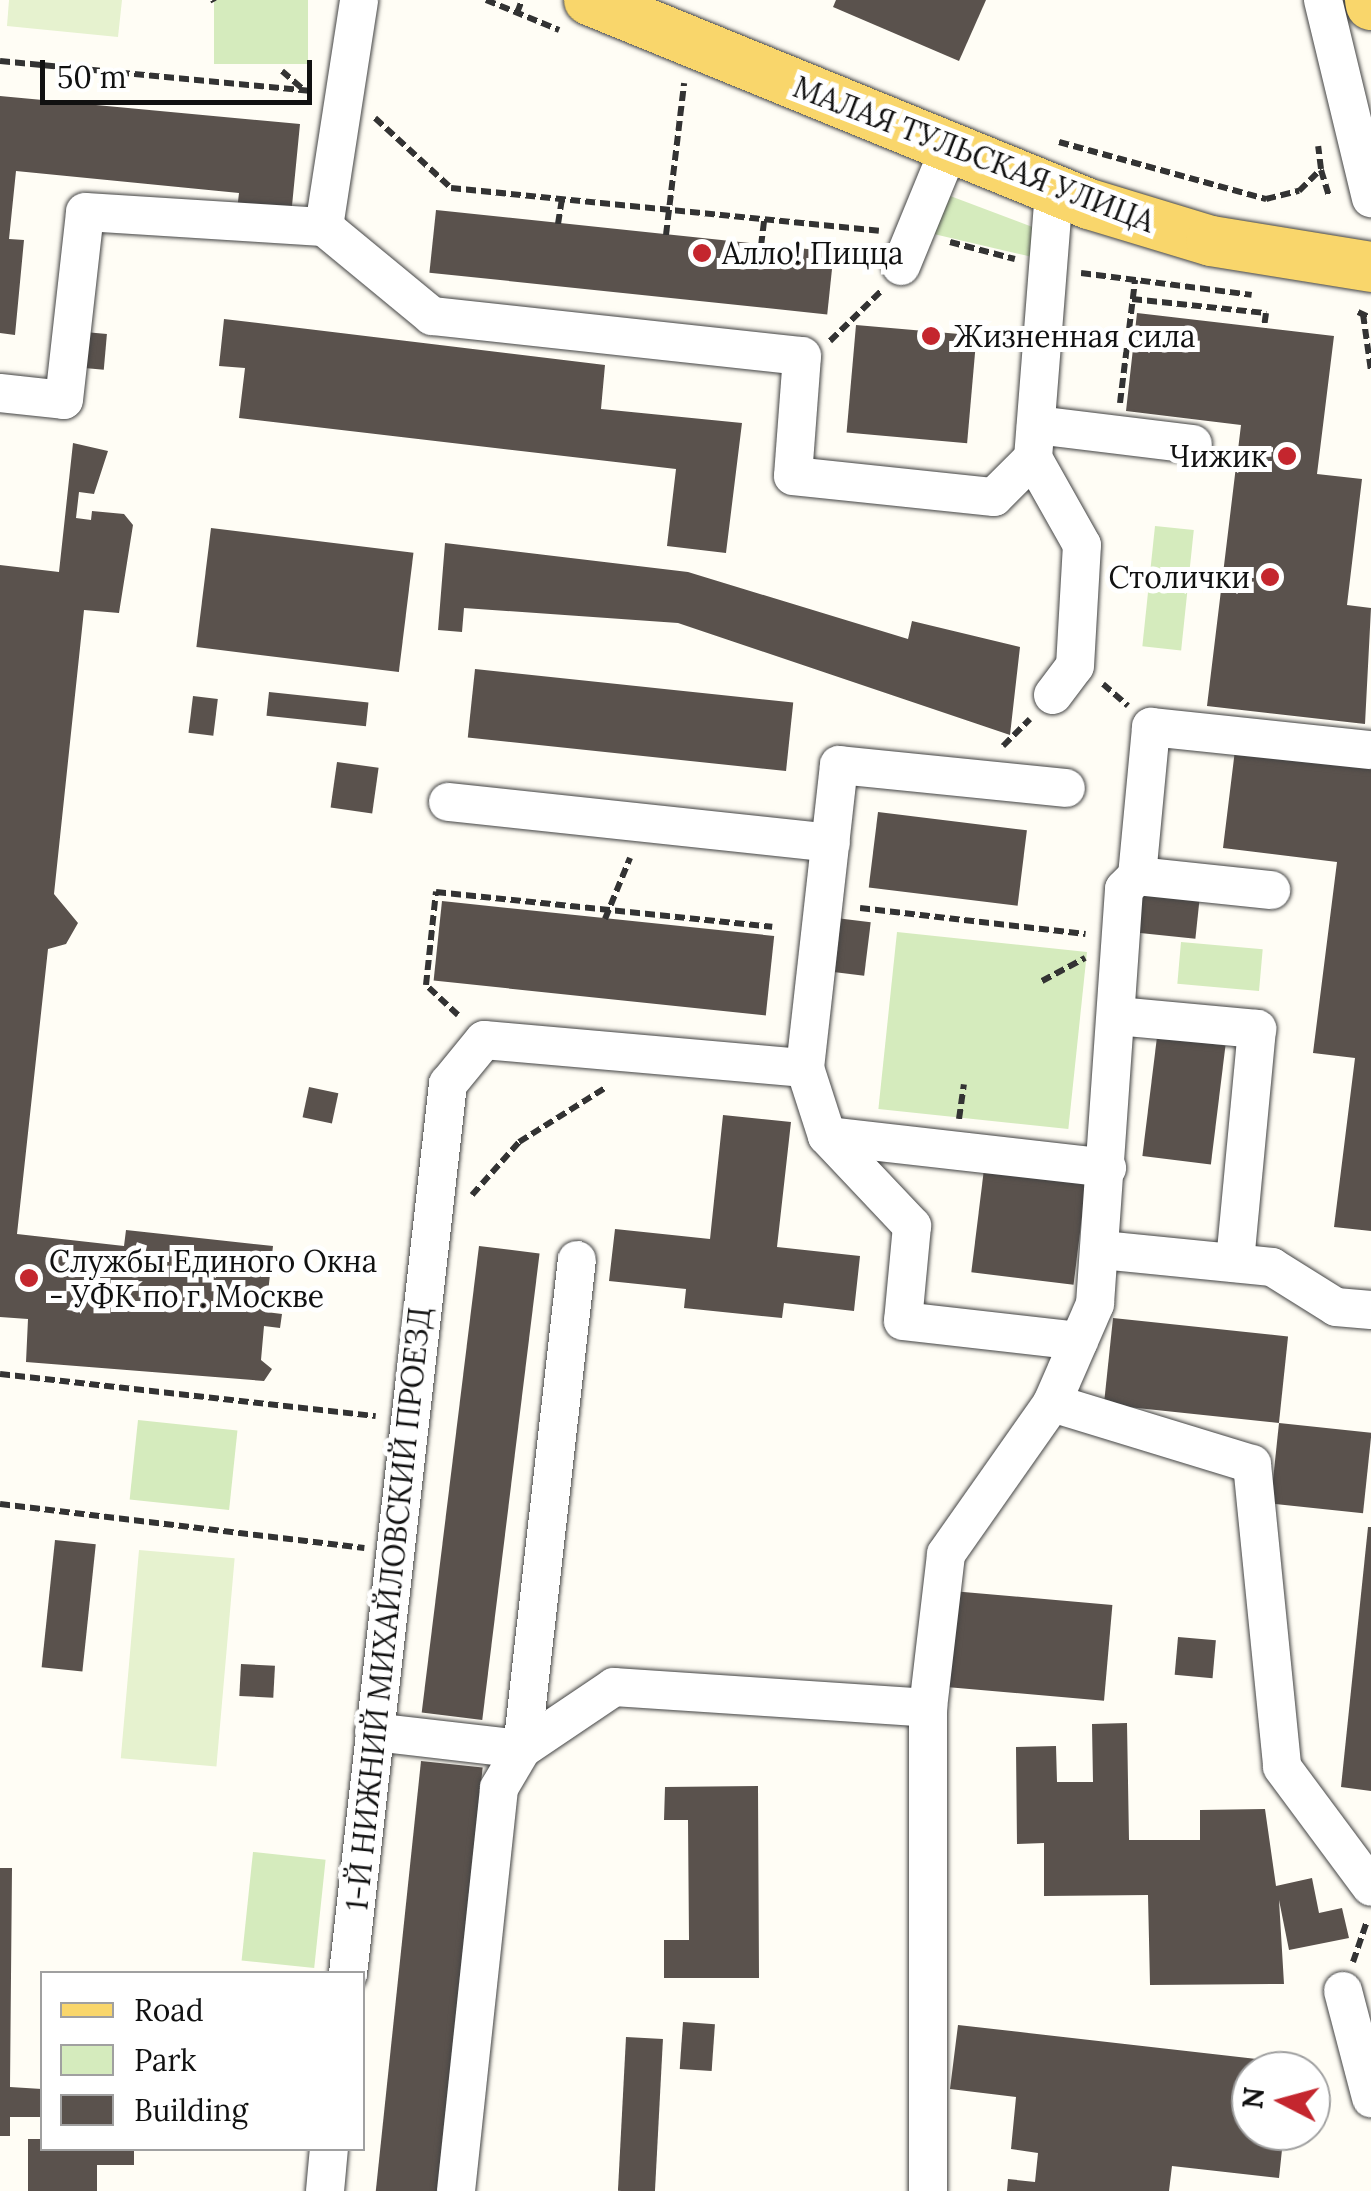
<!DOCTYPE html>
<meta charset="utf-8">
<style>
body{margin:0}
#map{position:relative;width:1371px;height:2191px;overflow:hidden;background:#fffdf5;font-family:Lora,serif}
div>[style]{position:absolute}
.green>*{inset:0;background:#d5ebbd;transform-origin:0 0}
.pitch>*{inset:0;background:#e6f2cf;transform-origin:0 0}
.building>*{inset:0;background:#5a524d;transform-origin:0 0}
.path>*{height:6px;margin-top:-3px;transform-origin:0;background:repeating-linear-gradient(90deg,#333 0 10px,transparent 0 15px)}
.roads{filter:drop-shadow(0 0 2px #444) drop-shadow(0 0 2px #444)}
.minor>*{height:38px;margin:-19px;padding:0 19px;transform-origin:19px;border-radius:19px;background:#fff}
.major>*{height:50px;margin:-25px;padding:0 25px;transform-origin:25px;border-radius:25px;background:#f9d66b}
.dots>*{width:28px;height:28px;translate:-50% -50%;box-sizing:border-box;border:5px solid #fff;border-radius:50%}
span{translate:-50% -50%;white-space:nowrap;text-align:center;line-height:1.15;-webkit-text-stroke:10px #fff;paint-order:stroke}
.street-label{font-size:30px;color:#111}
.poi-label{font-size:30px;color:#111}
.left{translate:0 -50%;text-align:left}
.right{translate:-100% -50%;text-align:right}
.legend{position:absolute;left:40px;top:1971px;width:325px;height:180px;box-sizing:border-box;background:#fff;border:2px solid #a0a0a0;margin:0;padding:12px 18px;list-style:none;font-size:30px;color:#111}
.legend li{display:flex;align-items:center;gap:20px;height:50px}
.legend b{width:50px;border:2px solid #a0a0a0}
.north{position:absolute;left:1231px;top:2051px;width:100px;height:100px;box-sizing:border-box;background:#fff;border:2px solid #a0a0a0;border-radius:50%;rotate:276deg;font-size:28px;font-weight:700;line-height:40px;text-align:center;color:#111}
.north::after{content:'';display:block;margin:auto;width:35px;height:45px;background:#c4262e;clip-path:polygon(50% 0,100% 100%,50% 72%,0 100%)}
.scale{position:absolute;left:40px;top:60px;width:272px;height:45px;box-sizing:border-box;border:5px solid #111;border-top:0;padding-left:12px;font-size:30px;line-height:35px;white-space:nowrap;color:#111;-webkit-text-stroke:8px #fff;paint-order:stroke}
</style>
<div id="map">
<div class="green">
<i style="left:214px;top:0;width:94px;height:64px"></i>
<i style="clip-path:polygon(937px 191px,1043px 231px,1041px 259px,921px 231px)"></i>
<i style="left:1155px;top:526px;width:39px;height:121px;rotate:6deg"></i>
<i style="left:897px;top:932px;width:191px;height:178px;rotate:6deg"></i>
<i style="left:1181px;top:942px;width:82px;height:42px;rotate:5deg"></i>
<i style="left:138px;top:1420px;width:100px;height:80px;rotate:6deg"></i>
<i style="left:253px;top:1852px;width:73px;height:109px;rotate:6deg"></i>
</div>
<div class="pitch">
<i style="clip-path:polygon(9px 0,122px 0,118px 37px,7px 26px)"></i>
<i style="left:139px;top:1550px;width:96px;height:209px;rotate:5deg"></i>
</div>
<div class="building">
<i style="clip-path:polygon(836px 0,986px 0,959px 61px,833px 7px)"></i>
<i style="clip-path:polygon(0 96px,300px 124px,291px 216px,237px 210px,239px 193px,16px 171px,9px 239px,24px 240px,15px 335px,0 333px)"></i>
<i style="left:436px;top:210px;width:400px;height:63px;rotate:6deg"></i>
<i style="clip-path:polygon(1137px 313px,1334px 336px,1317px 474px,1362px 479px,1347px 605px,1371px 608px,1365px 724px,1207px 706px,1241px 425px,1126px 411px)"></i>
<i style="clip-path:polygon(224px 319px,605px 365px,601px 409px,742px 423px,726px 553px,667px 546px,676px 469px,239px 418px,245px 368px,219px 366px)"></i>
<i style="left:856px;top:325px;width:121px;height:108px;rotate:5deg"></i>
<i style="left:85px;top:332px;width:22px;height:36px;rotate:5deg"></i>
<i style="clip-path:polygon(73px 443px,108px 451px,94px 494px,79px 492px,76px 518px,91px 520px,92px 511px,124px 514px,133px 525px,119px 613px,84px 610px,54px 894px,78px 923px,66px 944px,48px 949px,17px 1234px,124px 1246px,126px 1230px,273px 1246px,266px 1312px,282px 1314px,280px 1328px,264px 1326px,261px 1360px,272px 1369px,264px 1381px,26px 1362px,28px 1319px,0 1317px,0 565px,59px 572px)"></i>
<i style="left:211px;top:528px;width:204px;height:120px;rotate:7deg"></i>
<i style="clip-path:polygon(445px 543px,688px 572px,908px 639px,912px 621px,1020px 647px,1010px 735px,678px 623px,464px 608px,462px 632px,438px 630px)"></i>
<i style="left:475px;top:669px;width:320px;height:69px;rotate:6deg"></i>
<i style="left:269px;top:692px;width:100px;height:24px;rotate:6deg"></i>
<i style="left:193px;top:696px;width:25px;height:37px;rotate:7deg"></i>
<i style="clip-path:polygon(1235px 750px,1371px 767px,1371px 1231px,1334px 1227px,1355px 1058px,1313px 1053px,1337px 862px,1223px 848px)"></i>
<i style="left:337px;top:762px;width:42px;height:46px;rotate:8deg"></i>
<i style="left:878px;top:812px;width:150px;height:76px;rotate:7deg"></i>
<i style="left:1142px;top:892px;width:58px;height:41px;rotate:6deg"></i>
<i style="left:442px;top:901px;width:334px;height:80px;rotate:6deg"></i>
<i style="left:836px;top:918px;width:35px;height:54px;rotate:7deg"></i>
<i style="left:1157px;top:1037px;width:69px;height:120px;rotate:7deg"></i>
<i style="left:309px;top:1087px;width:30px;height:31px;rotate:12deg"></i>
<i style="clip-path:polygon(723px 1115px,791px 1122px,777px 1247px,860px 1256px,854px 1311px,784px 1303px,782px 1318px,684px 1308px,686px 1289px,609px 1281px,615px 1229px,710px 1239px)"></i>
<i style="left:984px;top:1169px;width:103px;height:104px;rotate:7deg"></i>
<i style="left:479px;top:1246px;width:61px;height:470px;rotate:7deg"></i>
<i style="left:1113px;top:1318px;width:176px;height:87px;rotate:6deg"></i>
<i style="left:1279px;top:1423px;width:93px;height:81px;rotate:6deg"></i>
<i style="clip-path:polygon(1368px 1527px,1371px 1527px,1371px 1791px,1341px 1787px)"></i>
<i style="left:55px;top:1540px;width:41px;height:128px;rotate:6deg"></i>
<i style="left:952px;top:1591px;width:161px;height:96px;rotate:5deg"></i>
<i style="left:1178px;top:1637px;width:38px;height:38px;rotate:5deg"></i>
<i style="left:241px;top:1664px;width:34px;height:32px;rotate:3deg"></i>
<i style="clip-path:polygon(1127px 1723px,1129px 1840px,1200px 1840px,1200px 1810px,1265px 1809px,1276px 1886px,1312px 1878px,1319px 1913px,1342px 1908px,1349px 1938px,1289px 1950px,1279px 1900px,1284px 1984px,1150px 1985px,1148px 1895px,1044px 1896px,1044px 1843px,1017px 1844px,1016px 1747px,1056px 1746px,1057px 1782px,1093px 1782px,1092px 1724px)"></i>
<i style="left:421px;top:1761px;width:62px;height:433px;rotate:6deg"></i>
<i style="clip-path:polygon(758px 1786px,759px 1978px,664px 1978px,664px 1940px,689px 1940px,688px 1820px,664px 1820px,665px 1787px)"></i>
<i style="clip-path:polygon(0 1868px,12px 1868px,10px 2087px,42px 2089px,42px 2117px,10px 2117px,10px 2136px,0 2136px)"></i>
<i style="left:683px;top:2022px;width:32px;height:47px;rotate:4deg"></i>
<i style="clip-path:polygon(958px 2025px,1291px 2063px,1290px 2071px,1251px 2071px,1251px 2131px,1284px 2131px,1279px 2178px,1172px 2166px,1169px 2191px,1007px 2191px,1008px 2179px,1035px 2182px,1038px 2153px,1011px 2149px,1016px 2097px,950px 2089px)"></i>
<i style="left:626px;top:2037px;width:37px;height:154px;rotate:3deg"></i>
<i style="clip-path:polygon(28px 2139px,42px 2139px,42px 2148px,134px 2148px,134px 2165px,97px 2165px,97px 2191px,28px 2191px)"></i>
</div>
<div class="path">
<i style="left:213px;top:0;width:2px;rotate:63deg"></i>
<i style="left:486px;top:0;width:79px;rotate:22.3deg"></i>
<i style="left:517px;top:13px;width:14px;rotate:-69deg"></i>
<i style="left:0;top:61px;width:313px;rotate:5.5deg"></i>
<i style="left:282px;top:71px;width:29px;rotate:41deg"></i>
<i style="left:375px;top:118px;width:103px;rotate:42.6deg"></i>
<i style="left:451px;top:188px;width:430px;rotate:5.7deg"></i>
<i style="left:1059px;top:142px;width:215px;rotate:15.4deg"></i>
<i style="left:1266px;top:199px;width:34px;rotate:-14deg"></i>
<i style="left:1299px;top:191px;width:31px;rotate:-45deg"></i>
<i style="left:1321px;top:169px;width:23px;rotate:-97deg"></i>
<i style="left:1321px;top:170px;width:27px;rotate:73deg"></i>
<i style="left:558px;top:224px;width:25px;rotate:-81deg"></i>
<i style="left:666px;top:235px;width:153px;rotate:-83.2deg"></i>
<i style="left:950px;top:242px;width:67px;rotate:14.7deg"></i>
<i style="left:761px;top:246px;width:26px;rotate:-83deg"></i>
<i style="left:1081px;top:273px;width:172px;rotate:7.3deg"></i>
<i style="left:1132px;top:299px;width:135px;rotate:6deg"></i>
<i style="left:1266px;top:313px;width:15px;rotate:98deg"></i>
<i style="left:1358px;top:312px;width:14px;rotate:25deg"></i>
<i style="left:1363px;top:314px;width:58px;rotate:82deg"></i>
<i style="left:830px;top:341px;width:71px;rotate:-44.4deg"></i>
<i style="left:1120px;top:403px;width:124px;rotate:-83deg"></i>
<i style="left:1103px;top:684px;width:33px;rotate:41deg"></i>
<i style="left:1003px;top:746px;width:38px;rotate:-45deg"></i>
<i style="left:860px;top:908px;width:227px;rotate:6.6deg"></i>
<i style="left:605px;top:919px;width:66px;rotate:-67.7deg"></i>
<i style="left:1042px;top:981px;width:49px;rotate:-28.1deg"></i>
<i style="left:458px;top:1015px;width:44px;rotate:-136.8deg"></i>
<i style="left:426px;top:985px;width:94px;rotate:-83.9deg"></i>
<i style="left:436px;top:892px;width:338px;rotate:5.9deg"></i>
<i style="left:959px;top:1119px;width:35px;rotate:-82deg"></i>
<i style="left:472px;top:1195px;width:71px;rotate:-48.4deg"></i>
<i style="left:519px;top:1142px;width:102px;rotate:-32.1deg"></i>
<i style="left:0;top:1374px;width:378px;rotate:6.4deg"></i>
<i style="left:0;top:1504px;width:367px;rotate:6.9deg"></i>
<i style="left:1353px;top:1962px;width:43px;rotate:-71.1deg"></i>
</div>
<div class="roads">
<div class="minor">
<i style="left:1323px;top:0;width:204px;rotate:76.4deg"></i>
<i style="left:324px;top:227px;width:140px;rotate:39.5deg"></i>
<i style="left:432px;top:316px;width:372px;rotate:6.2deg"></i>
<i style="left:802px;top:356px;width:120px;rotate:94.3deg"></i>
<i style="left:793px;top:476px;width:202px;rotate:6deg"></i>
<i style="left:994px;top:497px;width:55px;rotate:-45deg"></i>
<i style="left:901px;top:266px;width:126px;rotate:-67.7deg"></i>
<i style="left:0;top:393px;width:64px;rotate:6.2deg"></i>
<i style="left:64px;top:400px;width:189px;rotate:-83.6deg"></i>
<i style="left:85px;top:212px;width:239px;rotate:3.6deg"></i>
<i style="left:324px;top:227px;width:230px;rotate:-81.2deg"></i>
<i style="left:1036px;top:425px;width:158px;rotate:6.9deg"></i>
<i style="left:1053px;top:695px;width:36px;rotate:-53deg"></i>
<i style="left:1075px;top:666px;width:121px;rotate:-86.7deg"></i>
<i style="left:1082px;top:545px;width:100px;rotate:-119.4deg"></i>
<i style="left:1033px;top:458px;width:268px;rotate:-85.5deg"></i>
<i style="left:448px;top:802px;width:385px;rotate:6.1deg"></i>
<i style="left:1137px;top:876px;width:135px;rotate:6deg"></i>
<i style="left:1117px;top:1016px;width:141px;rotate:5.3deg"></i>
<i style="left:1257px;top:1029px;width:235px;rotate:95.4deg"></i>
<i style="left:805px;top:1068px;width:71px;rotate:72.1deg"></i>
<i style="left:827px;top:1136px;width:282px;rotate:6.5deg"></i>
<i style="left:827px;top:1136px;width:124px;rotate:46.6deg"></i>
<i style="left:912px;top:1226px;width:95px;rotate:95.4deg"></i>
<i style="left:903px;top:1321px;width:177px;rotate:6.5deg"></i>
<i style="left:1102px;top:1250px;width:171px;rotate:5.7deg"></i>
<i style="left:1272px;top:1267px;width:75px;rotate:32deg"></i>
<i style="left:1336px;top:1307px;width:35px;rotate:5deg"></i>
<i style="left:1052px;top:1403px;width:209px;rotate:17deg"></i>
<i style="left:1252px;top:1464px;width:304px;rotate:84.3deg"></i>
<i style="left:1282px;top:1767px;width:149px;rotate:53.4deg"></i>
<i style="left:374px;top:1732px;width:149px;rotate:6.6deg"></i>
<i style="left:522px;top:1749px;width:111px;rotate:-34deg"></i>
<i style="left:614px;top:1687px;width:315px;rotate:3.8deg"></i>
<i style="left:348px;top:1974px;width:896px;rotate:-83.59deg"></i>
<i style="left:448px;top:1084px;width:57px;rotate:-50.7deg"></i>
<i style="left:484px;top:1040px;width:322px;rotate:5deg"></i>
<i style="left:805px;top:1068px;width:305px;rotate:-83.6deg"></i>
<i style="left:839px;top:765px;width:228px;rotate:5.8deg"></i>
<i style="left:1343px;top:1991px;width:111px;rotate:75.3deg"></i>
<i style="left:325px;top:2191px;width:43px;rotate:-84.7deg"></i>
<i style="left:456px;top:2191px;width:405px;rotate:-83.9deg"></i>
<i style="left:499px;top:1788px;width:45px;rotate:-59.5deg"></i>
<i style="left:522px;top:1749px;width:492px;rotate:-83.6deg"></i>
<i style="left:928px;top:2191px;width:483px;rotate:-90deg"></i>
<i style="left:928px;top:1708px;width:155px;rotate:-83.3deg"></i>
<i style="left:946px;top:1554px;width:184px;rotate:-54.9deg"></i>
<i style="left:1052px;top:1403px;width:108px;rotate:-66.5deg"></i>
<i style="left:1095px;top:1304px;width:416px;rotate:-86deg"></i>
<i style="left:1124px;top:889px;width:18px;rotate:-45deg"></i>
<i style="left:1137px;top:876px;width:150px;rotate:-84.6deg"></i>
<i style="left:1151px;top:727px;width:221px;rotate:6deg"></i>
</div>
<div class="major">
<i style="left:589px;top:0;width:540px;rotate:22.2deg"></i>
<i style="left:1089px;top:204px;width:127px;rotate:16.9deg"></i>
<i style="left:1211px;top:241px;width:162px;rotate:9.2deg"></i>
<i style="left:1370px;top:0;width:5px;rotate:79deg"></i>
</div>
</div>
<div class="dots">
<i style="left:702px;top:253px;background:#c4262e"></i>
<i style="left:931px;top:336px;background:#c4262e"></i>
<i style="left:1287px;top:456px;background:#c4262e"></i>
<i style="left:1270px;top:577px;background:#c4262e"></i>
<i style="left:29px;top:1278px;background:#c4262e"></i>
</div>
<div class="street-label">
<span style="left:974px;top:154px;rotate:21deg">МАЛАЯ ТУЛЬСКАЯ УЛИЦА</span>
<span style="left:388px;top:1609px;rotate:-84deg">1-Й НИЖНИЙ МИХАЙЛОВСКИЙ ПРОЕЗД</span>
</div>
<div class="poi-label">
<span class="left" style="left:722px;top:253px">Алло! Пицца</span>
<span class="left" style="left:954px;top:336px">Жизненная сила</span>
<span class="right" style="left:1267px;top:456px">Чижик</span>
<span class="right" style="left:1250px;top:577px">Столички</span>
<span class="left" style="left:49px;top:1278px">Службы Единого Окна<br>- УФК по г. Москве</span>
</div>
<ul class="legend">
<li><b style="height:12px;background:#f9d66b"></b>Road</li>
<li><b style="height:28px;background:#d5ebbd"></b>Park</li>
<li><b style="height:28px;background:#5a524d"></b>Building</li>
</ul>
<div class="north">N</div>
<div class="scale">50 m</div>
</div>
